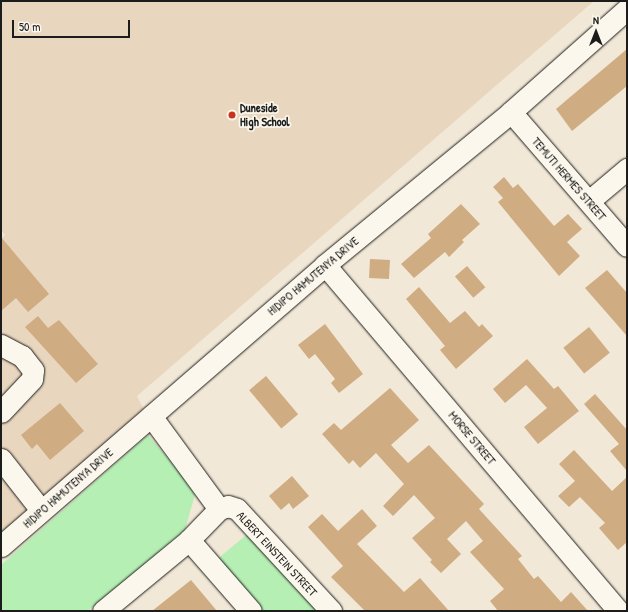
<!DOCTYPE html>
<style>
body{margin:0}
#map{position:relative;width:628px;height:612px;overflow:hidden;background:#f2e8d7;font-family:"Patrick Hand",sans-serif}
div>[style]{position:absolute}
.built>*{inset:0;background:#e8d6be}
.green>*{inset:0;background:#b5efb3}
.building>*{inset:0;background:#cfac82;transform-origin:0 0}
.roads{filter:drop-shadow(0 0 1px #1c1c1c) drop-shadow(0 0 1px #1c1c1c)}
.minor>*{height:21px;margin:-10.5px;padding:0 10.5px;transform-origin:10.5px;border-radius:10.5px;background:#fbf7ec}
.dots>*{width:11px;height:11px;translate:-50% -50%;box-sizing:border-box;border:2px solid #fbf7ec;border-radius:50%}
span{translate:-50% -50%;white-space:nowrap;text-align:center;line-height:1.15;-webkit-text-stroke:3.5px #fbf7ec;paint-order:stroke}
.poi-label{font-size:12px;color:#1c1c1c;font-weight:700}
.left{translate:0 -50%;text-align:left}
.street-label{font-size:12px;color:#1c1c1c}
.frame{position:absolute;inset:0;border:2px solid #1c1c1c;pointer-events:none}
.north{position:absolute;left:576px;top:12px;width:40px;height:40px;-webkit-text-stroke:3px #fbf7ec;paint-order:stroke;rotate:0deg;font-size:11px;font-weight:700;line-height:16px;text-align:center;color:#1c1c1c}
.north::after{content:'';display:block;margin:auto;width:14px;height:18px;background:#1c1c1c;clip-path:polygon(50% 0,100% 100%,50% 72%,0 100%)}
.scale{position:absolute;left:12px;top:20px;width:118px;height:18px;box-sizing:border-box;border:2px solid #1c1c1c;border-top:0;padding-left:5px;font-size:12px;line-height:14px;white-space:nowrap;color:#1c1c1c;-webkit-text-stroke:3px #fbf7ec;paint-order:stroke}
</style>
<div id="map">
<div class="built">
<i style="clip-path:polygon(1px 1px,594px 1px,137px 396px,150px 423px,1px 552px,1px 239px,5px 235px,1px 230px)"></i>
</div>
<div class="green">
<i style="clip-path:polygon(148px 435px,196px 491px,185px 530px,88px 611px,1px 611px,1px 565px)"></i>
<i style="clip-path:polygon(250px 532px,320px 611px,261px 611px,216px 560px)"></i>
</div>
<div class="building">
<i style="clip-path:polygon(627px 49px,627px 86px,572px 131px,556px 109px)"></i>
<i style="clip-path:polygon(504px 177px,513px 188px,518px 184px,554px 226px,568px 214px,582px 229px,567px 242px,580px 256px,559px 276px,498px 202px,503px 198px,493px 187px)"></i>
<i style="clip-path:polygon(461px 204px,480px 224px,462px 240px,464px 242px,449px 257px,445px 252px,414px 278px,401px 264px,431px 238px,428px 234px)"></i>
<i style="clip-path:polygon(1px 237px,49px 294px,28px 312px,16px 298px,1px 311px)"></i>
<i style="left:370px;top:259px;width:20px;height:19px;rotate:3deg"></i>
<i style="left:467px;top:266px;width:28px;height:16px;rotate:49deg"></i>
<i style="clip-path:polygon(607px 270px,627px 293px,627px 336px,585px 288px)"></i>
<i style="clip-path:polygon(419px 287px,450px 323px,465px 311px,479px 327px,482px 324px,493px 336px,456px 369px,440px 350px,445px 346px,406px 299px)"></i>
<i style="clip-path:polygon(38px 316px,48px 328px,59px 320px,98px 364px,76px 383px,25px 327px)"></i>
<i style="clip-path:polygon(325px 324px,363px 374px,339px 393px,331px 383px,335px 379px,315px 354px,309px 359px,298px 345px)"></i>
<i style="left:589px;top:327px;width:33px;height:33px;rotate:51deg"></i>
<i style="clip-path:polygon(527px 359px,554px 389px,558px 386px,579px 411px,538px 444px,524px 427px,547px 408px,526px 385px,505px 403px,493px 389px)"></i>
<i style="left:266px;top:376px;width:50px;height:22px;rotate:50deg"></i>
<i style="clip-path:polygon(390px 388px,419px 420px,391px 445px,408px 463px,429px 445px,484px 504px,479px 509px,522px 556px,518px 559px,534px 579px,538px 576px,561px 602px,571px 592px,588px 611px,498px 611px,490px 601px,504px 589px,470px 552px,483px 541px,466px 521px,447px 539px,461px 554px,441px 573px,430px 562px,432px 560px,412px 538px,435px 518px,414px 495px,393px 516px,383px 506px,404px 484px,376px 453px,360px 468px,353px 460px,349px 464px,322px 434px,334px 423px,341px 430px)"></i>
<i style="clip-path:polygon(595px 394px,627px 430px,627px 471px,610px 451px,619px 444px,584px 404px)"></i>
<i style="clip-path:polygon(60px 403px,84px 431px,50px 460px,37px 444px,32px 449px,21px 435px)"></i>
<i style="clip-path:polygon(574px 450px,612px 491px,627px 477px,627px 542px,618px 550px,599px 528px,605px 523px,580px 497px,569px 507px,558px 496px,575px 481px,559px 464px)"></i>
<i style="clip-path:polygon(292px 476px,309px 496px,293px 509px,289px 503px,281px 510px,269px 496px)"></i>
<i style="clip-path:polygon(362px 509px,377px 526px,357px 544px,404px 592px,420px 578px,449px 611px,365px 611px,331px 577px,343px 566px,308px 527px,322px 514px,338px 531px)"></i>
<i style="clip-path:polygon(191px 580px,217px 611px,152px 611px)"></i>
</div>
<div class="roads">
<div class="minor">
<i style="left:511px;top:112px;width:177px;rotate:49.1deg"></i>
<i style="left:589px;top:201px;width:50px;rotate:-40.1deg"></i>
<i style="left:325px;top:265px;width:453px;rotate:49.7deg"></i>
<i style="left:1px;top:345px;width:24px;rotate:28deg"></i>
<i style="left:22px;top:356px;width:18px;rotate:52deg"></i>
<i style="left:33px;top:370px;width:9px;rotate:96deg"></i>
<i style="left:32px;top:379px;width:45px;rotate:133.2deg"></i>
<i style="left:151px;top:416px;width:115px;rotate:53.8deg"></i>
<i style="left:1px;top:459px;width:65px;rotate:51.9deg"></i>
<i style="left:189px;top:540px;width:94px;rotate:48.9deg"></i>
<i style="left:1px;top:546px;width:429px;rotate:-40.9deg"></i>
<i style="left:325px;top:265px;width:241px;rotate:-39.4deg"></i>
<i style="left:511px;top:112px;width:155px;rotate:-41.6deg"></i>
<i style="left:103px;top:611px;width:112px;rotate:-39.5deg"></i>
<i style="left:189px;top:540px;width:43px;rotate:-45.9deg"></i>
<i style="left:219px;top:509px;width:9px;rotate:-18deg"></i>
<i style="left:228px;top:506px;width:9px;rotate:18deg"></i>
<i style="left:237px;top:509px;width:139px;rotate:47.3deg"></i>
</div>
</div>
<div class="dots">
<i style="left:232px;top:115px;background:#c8321e"></i>
</div>
<div class="poi-label">
<span class="left" style="left:240px;top:115px">Duneside<br>High School</span>
</div>
<div class="street-label">
<span style="left:569px;top:179px;rotate:49deg">TEMUTI HERMES STREET</span>
<span style="left:313px;top:276px;rotate:-40deg">HIDIPO HAMUTENYA DRIVE</span>
<span style="left:472px;top:438px;rotate:50deg">MORSE STREET</span>
<span style="left:68px;top:488px;rotate:-41deg">HIDIPO HAMUTENYA DRIVE</span>
<span style="left:277px;top:554px;rotate:47deg">ALBERT EINSTEIN STREET</span>
</div>
<div class="frame"></div>
<div class="north">N</div>
<div class="scale">50 m</div>
</div>
